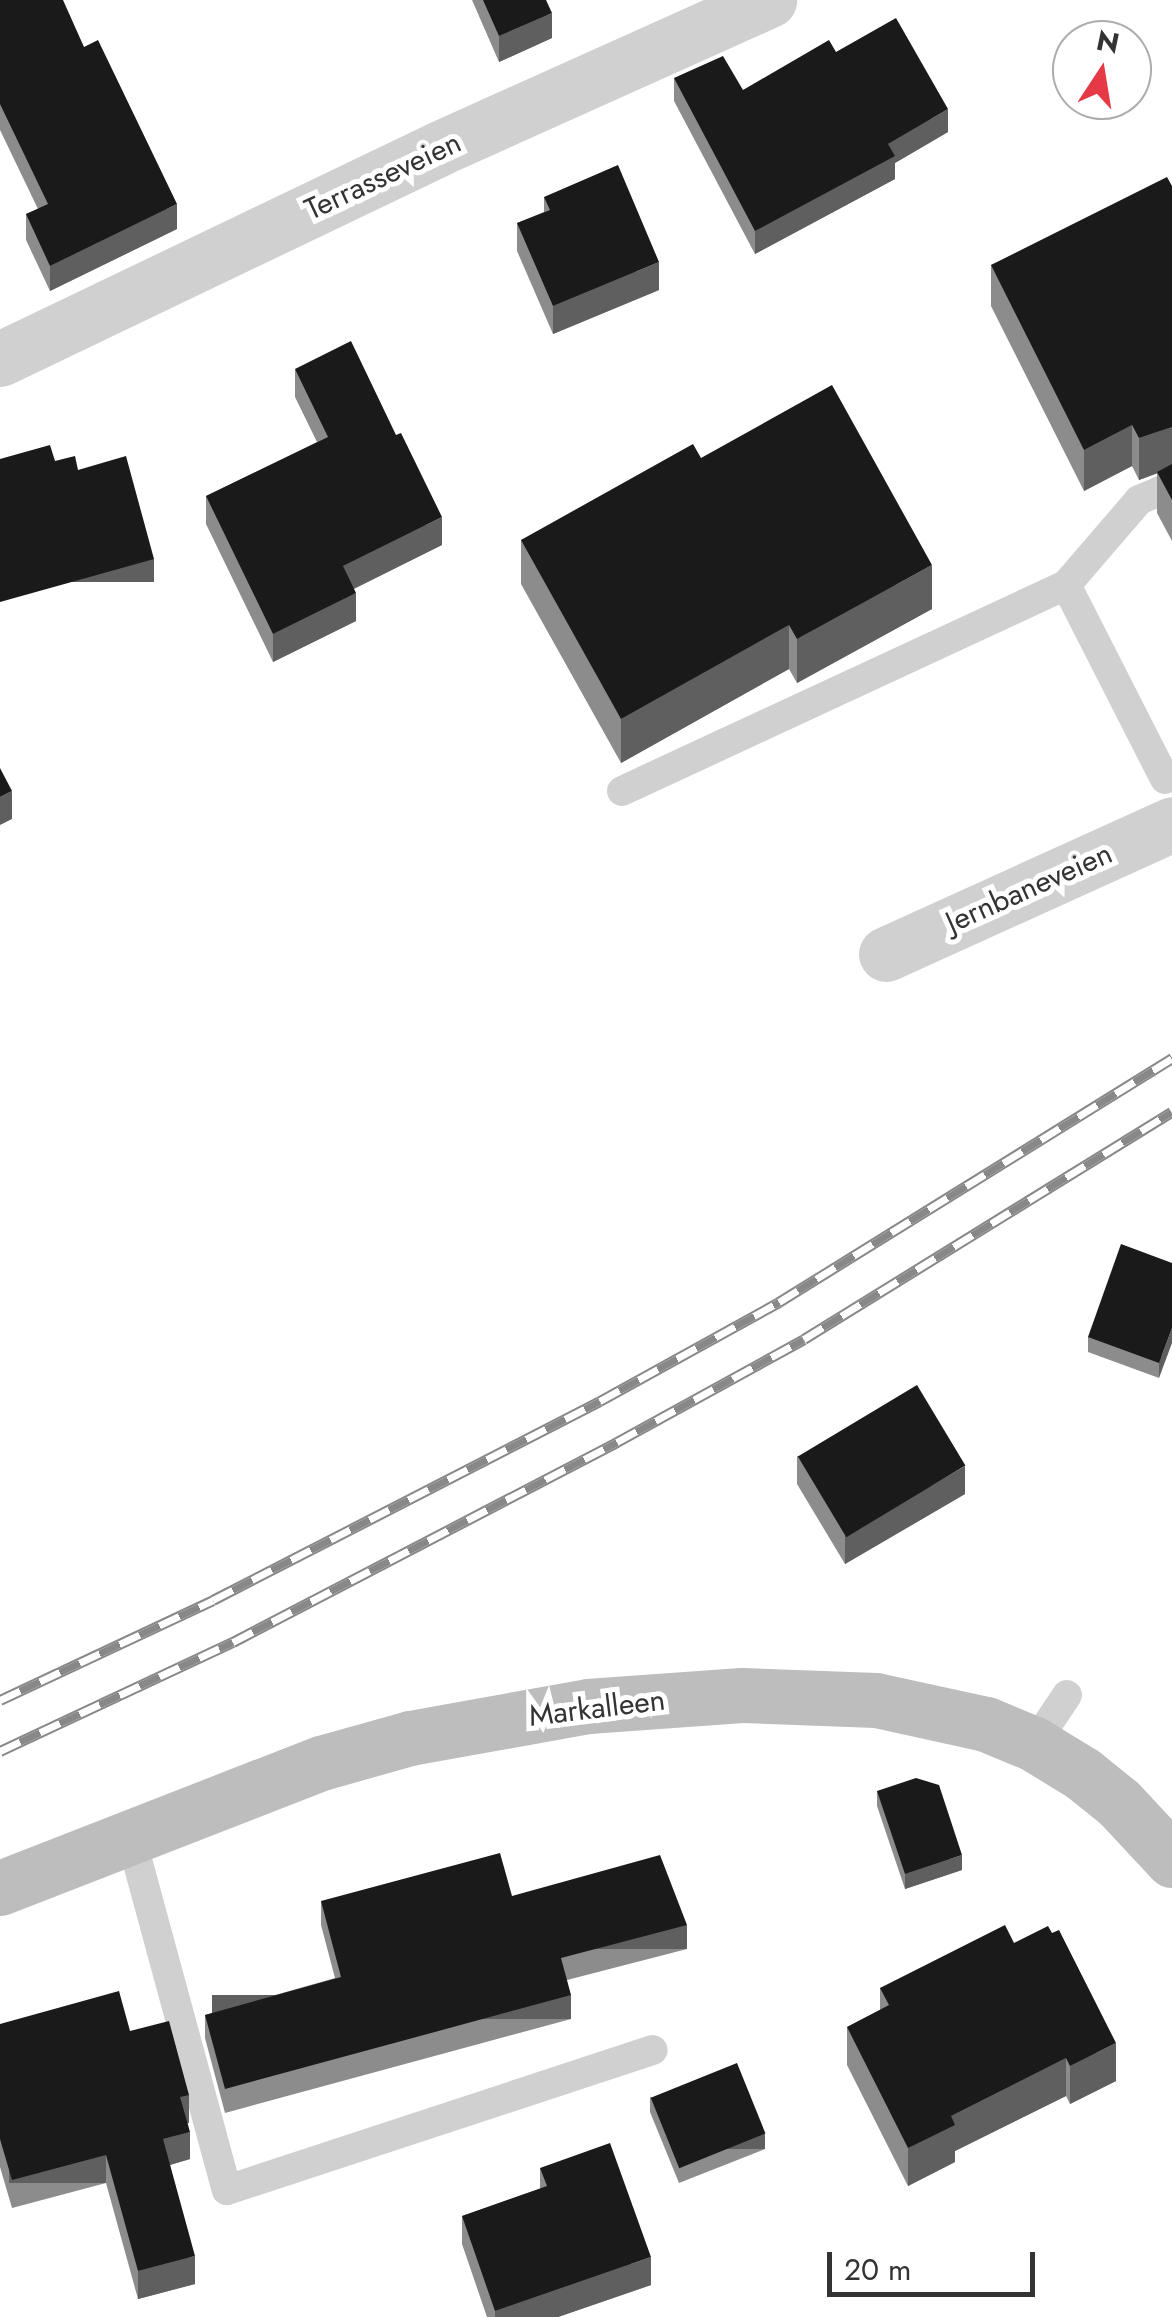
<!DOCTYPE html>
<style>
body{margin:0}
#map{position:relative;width:1172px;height:2317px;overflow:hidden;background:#fff;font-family:Jost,sans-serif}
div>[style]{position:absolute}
.lane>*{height:30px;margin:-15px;padding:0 15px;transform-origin:15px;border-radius:15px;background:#d0d0d0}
.street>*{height:55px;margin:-27.5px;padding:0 27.5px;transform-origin:27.5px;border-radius:27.5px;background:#d0d0d0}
.secondary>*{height:55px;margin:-27.5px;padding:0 27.5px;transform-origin:27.5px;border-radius:27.5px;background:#bdbdbd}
.rail>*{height:11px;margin-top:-5.5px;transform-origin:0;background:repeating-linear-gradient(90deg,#fff 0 22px,#888 0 44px);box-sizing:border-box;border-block:2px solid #888}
.wall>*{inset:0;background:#8c8c8c}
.shaded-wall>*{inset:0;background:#5f5f5f;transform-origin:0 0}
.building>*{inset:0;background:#1a1a1a;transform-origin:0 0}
span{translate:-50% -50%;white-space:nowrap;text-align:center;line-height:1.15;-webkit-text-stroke:10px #fff;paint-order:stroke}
.street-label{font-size:30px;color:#333}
.north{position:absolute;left:1052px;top:20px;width:100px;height:100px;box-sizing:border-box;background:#fff;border:2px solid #adadad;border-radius:50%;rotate:12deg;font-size:28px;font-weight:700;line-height:40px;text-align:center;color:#333}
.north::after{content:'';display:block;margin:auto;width:35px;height:45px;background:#e63946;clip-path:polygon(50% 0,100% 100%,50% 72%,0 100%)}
.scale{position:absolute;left:827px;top:2252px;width:208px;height:45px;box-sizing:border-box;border:5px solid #333;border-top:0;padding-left:12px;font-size:30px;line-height:35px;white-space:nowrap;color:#333;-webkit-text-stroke:8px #fff;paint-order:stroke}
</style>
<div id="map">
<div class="lane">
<i style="left:1165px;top:779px;width:218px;rotate:-117deg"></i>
<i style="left:1066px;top:585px;width:112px;rotate:-49.3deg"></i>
<i style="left:1139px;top:500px;width:36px;rotate:-23deg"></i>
<i style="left:622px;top:791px;width:489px;rotate:-24.9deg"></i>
<i style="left:1034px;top:1744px;width:59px;rotate:-56deg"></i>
<i style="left:130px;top:1834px;width:369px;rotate:74.8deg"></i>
<i style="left:227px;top:2190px;width:448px;rotate:-18.2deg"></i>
</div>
<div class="street">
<i style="left:0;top:359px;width:488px;rotate:-25.6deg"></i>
<i style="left:440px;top:148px;width:361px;rotate:-24.2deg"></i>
<i style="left:886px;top:954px;width:314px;rotate:-24.4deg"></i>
</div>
<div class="secondary">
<i style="left:0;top:1888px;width:344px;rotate:-21.3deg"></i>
<i style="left:321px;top:1763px;width:92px;rotate:-15.7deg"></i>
<i style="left:410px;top:1738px;width:181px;rotate:-10.2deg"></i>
<i style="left:588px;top:1706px;width:154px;rotate:-4.1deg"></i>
<i style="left:742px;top:1695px;width:134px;rotate:2.1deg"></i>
<i style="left:876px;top:1700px;width:113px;rotate:12.3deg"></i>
<i style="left:986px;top:1724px;width:52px;rotate:22.6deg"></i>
<i style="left:1034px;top:1744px;width:57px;rotate:31.5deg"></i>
<i style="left:1083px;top:1774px;width:46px;rotate:38.9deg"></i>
<i style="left:1119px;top:1803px;width:78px;rotate:47.1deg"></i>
</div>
<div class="rail">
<i style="left:0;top:1700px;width:235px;rotate:-25.1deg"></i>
<i style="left:213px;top:1600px;width:435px;rotate:-27.2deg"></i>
<i style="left:600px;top:1401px;width:205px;rotate:-28.9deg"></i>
<i style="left:779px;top:1302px;width:463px;rotate:-31.8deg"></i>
<i style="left:0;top:1751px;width:257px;rotate:-25.1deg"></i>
<i style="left:233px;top:1642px;width:433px;rotate:-27.5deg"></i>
<i style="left:617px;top:1442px;width:213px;rotate:-28.8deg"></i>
<i style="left:804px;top:1339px;width:432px;rotate:-31.7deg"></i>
</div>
<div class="wall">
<i style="clip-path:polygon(0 0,84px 47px,177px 229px,50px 291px,26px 240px,26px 214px,38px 209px,0 130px)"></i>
<i style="clip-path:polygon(472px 0,546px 0,552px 38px,499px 62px)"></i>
<i style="clip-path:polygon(836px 52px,948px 132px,895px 163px,895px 179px,755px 254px,674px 101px,674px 78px,743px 90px)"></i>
<i style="clip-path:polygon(1172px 186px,1172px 541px,1157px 513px,1157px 473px,1139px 480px,1132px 466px,1084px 491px,991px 306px,991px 265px)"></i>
<i style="clip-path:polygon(544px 197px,659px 290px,553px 334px,517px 251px,517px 223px,544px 212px)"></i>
<i style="clip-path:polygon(295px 369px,442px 545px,354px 589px,356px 621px,273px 662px,206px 524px,206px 496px,317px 442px,295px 397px)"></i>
<i style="clip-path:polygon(701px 458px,932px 609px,797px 683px,789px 669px,621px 763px,521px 584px,521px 540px)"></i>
<i style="clip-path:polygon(1172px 1263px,1159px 1378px,1088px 1352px,1088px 1337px)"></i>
<i style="clip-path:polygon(797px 1456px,965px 1494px,845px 1564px,797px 1484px)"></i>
<i style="clip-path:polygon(877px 1791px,962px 1870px,905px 1889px,877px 1806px)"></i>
<i style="clip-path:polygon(512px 1896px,687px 1949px,567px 1980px,571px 2019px,225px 2113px,205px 2038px,205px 2015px,335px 1978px,321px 1925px,321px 1901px)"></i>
<i style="clip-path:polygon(1014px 1943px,1116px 2081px,1070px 2104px,1066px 2096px,955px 2151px,955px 2162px,908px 2186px,847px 2065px,847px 2027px,880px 2010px,880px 1988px)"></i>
<i style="clip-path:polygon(0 2024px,130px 2031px,189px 2123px,188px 2123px,190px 2159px,170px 2165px,195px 2284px,138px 2299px,106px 2183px,12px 2208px,0 2167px)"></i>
<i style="clip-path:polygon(650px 2097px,765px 2149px,679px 2183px,650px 2112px)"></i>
<i style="clip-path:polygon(540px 2168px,651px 2285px,558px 2317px,487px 2317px,462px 2244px,462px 2216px,540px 2189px)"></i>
</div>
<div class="shaded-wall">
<i style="clip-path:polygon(552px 13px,552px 38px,499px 62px,499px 36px)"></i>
<i style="clip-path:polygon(948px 109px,948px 132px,895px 163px,895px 179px,755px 254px,755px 231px,888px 144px)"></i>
<i style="clip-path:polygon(177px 204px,177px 229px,50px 291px,50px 266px)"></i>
<i style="clip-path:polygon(659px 262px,659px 290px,553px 334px,553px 306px)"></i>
<i style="clip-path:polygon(1132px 425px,1132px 466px,1084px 491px,1084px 450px)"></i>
<i style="clip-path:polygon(1172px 427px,1172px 468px,1139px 480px,1139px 438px)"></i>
<i style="clip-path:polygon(442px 517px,442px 545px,343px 594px,343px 566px)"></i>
<i style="left:154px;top:559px;width:23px;height:160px;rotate:90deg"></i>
<i style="clip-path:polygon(932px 565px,932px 609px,797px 683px,797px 639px)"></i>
<i style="clip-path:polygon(356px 593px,356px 621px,273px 662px,273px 634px)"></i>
<i style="clip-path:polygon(789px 625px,789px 669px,621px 763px,621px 719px)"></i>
<i style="clip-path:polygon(12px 791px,12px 819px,0 825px,0 797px)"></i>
<i style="clip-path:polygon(1172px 1328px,1172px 1343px,1159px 1378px,1159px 1363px)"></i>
<i style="clip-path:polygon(965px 1466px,965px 1494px,845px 1564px,845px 1536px)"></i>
<i style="clip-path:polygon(962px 1855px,962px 1870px,905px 1889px,905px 1874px)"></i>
<i style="left:687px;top:1925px;width:24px;height:130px;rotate:90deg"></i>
<i style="left:571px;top:1995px;width:24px;height:359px;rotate:90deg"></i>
<i style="clip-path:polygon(1116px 2043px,1116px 2081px,1070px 2104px,1070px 2066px)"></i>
<i style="clip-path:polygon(1066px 2058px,1066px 2096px,955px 2151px,955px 2162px,908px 2186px,908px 2148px,951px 2116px)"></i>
<i style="left:189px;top:2095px;width:28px;height:9px;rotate:90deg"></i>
<i style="clip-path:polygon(190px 2132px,190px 2159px,163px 2167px,163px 2139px)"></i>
<i style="left:765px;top:2134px;width:15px;height:92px;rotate:90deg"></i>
<i style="left:106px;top:2155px;width:28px;height:97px;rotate:90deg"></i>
<i style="clip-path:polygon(195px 2256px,195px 2284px,138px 2299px,138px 2271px)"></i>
<i style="clip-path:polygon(651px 2257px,651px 2285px,558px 2317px,495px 2317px,495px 2311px)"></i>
</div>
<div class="building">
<i style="clip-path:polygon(0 0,63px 0,84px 47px,98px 40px,177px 204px,50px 266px,26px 214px,48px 204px,0 104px)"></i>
<i style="clip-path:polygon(483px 0,546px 0,552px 13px,499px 36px)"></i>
<i style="clip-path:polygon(896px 18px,948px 109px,888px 144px,895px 156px,755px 231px,674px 78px,723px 56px,743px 90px,829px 40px,836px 52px)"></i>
<i style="clip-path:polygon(618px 165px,659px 262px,553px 306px,517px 223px,550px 210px,544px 197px)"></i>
<i style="clip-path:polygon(1167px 177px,1172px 186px,1172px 427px,1139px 438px,1132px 425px,1084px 450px,991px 265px)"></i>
<i style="clip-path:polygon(351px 341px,396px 435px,401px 433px,442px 517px,343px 566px,356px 593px,273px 634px,206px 496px,328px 437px,295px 369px)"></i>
<i style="clip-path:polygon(832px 385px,932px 565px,797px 639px,789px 625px,621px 719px,521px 540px,693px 444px,701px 458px)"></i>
<i style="clip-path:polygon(50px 445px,55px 461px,75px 456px,78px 470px,126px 456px,154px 559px,0 602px,0 459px)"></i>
<i style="clip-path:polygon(1172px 464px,1172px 500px,1157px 472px)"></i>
<i style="clip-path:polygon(0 768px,12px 791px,0 797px)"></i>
<i style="clip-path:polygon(1121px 1244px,1172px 1263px,1172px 1328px,1159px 1363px,1088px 1337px)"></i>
<i style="left:917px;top:1385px;width:94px;height:139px;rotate:59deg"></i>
<i style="clip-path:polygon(916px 1778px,939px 1785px,962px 1855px,905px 1874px,877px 1791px)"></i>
<i style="clip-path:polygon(500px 1853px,512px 1896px,660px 1855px,687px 1925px,561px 1958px,571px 1995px,225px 2089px,205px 2015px,341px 1977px,321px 1901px)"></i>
<i style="clip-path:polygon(1005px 1925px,1014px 1943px,1048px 1926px,1052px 1933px,1059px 1930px,1116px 2043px,1070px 2066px,1066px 2058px,951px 2116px,955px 2125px,908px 2148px,847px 2027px,889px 2005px,880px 1988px)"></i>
<i style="clip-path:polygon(119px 1991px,130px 2031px,169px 2021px,189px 2095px,180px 2097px,190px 2132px,163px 2139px,195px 2256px,138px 2271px,106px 2155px,12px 2180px,0 2139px,0 2024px)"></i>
<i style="left:737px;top:2063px;width:76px;height:93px;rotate:68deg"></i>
<i style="clip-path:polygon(610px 2143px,651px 2257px,495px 2311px,462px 2216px,547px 2186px,540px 2168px)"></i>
</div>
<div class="street-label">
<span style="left:383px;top:176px;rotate:-25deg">Terrasseveien</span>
<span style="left:1029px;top:888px;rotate:-24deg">Jernbaneveien</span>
<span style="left:597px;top:1708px;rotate:-7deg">Markalleen</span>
</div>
<div class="north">N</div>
<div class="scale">20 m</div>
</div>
